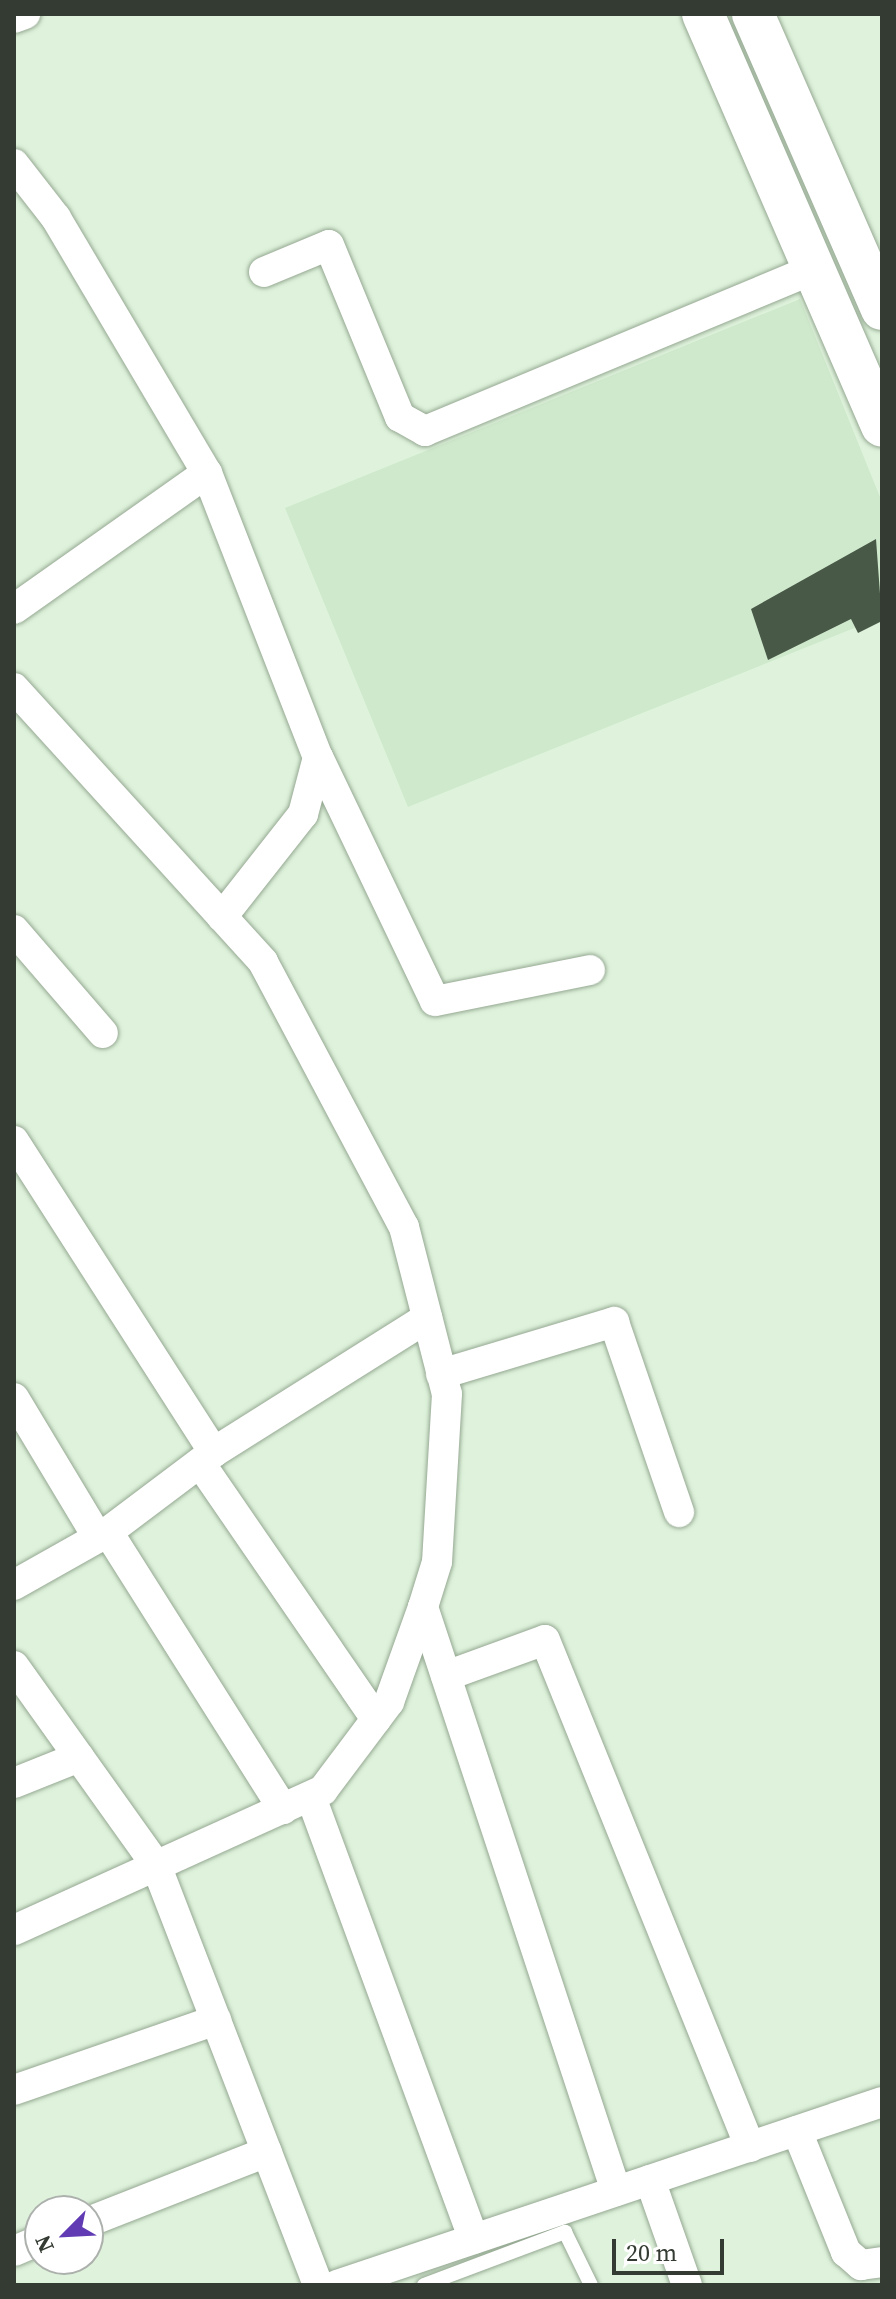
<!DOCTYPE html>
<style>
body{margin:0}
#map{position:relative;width:896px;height:2299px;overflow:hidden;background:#dff3dc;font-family:"Source Serif 4",serif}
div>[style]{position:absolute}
.built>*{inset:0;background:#cfe9cc}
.building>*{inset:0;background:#495947}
.roads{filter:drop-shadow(0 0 2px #95a892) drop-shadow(0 0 2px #95a892)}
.lane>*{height:14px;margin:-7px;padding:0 7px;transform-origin:7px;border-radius:7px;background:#fff}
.street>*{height:30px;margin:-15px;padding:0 15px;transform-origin:15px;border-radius:15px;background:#fff}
.secondary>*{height:42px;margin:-21px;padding:0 21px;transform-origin:21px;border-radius:21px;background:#fff}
span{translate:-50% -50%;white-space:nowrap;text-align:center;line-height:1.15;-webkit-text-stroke:8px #fff;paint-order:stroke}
.frame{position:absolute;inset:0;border:16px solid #333b32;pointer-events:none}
.north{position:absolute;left:24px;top:2195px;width:80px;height:80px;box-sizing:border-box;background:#fff;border:2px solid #adb1ad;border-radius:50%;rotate:246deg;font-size:22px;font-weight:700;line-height:32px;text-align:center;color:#333b32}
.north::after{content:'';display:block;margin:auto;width:28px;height:36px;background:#603bb4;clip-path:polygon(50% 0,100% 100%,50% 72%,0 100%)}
.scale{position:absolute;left:612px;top:2239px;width:112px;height:36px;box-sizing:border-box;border:4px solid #333b32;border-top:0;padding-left:10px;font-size:24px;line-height:28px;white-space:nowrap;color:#333b32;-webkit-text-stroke:6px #fff;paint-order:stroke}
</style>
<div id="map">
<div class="built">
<i style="clip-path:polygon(800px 299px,882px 502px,882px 617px,408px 807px,285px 508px)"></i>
</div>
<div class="building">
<i style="clip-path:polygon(876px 539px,882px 621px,858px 633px,851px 619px,768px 660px,751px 609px)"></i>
</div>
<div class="roads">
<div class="lane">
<i style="left:424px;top:2285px;width:151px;rotate:-20.6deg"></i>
<i style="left:565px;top:2232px;width:59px;rotate:63.9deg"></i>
</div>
<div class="street">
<i style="left:14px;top:18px;width:12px;rotate:-20deg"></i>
<i style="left:14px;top:164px;width:68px;rotate:52.1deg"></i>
<i style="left:56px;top:218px;width:296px;rotate:59.4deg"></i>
<i style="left:207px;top:473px;width:305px;rotate:68.7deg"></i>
<i style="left:318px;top:757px;width:59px;rotate:104.7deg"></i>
<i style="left:303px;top:814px;width:131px;rotate:128.2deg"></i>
<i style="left:264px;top:272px;width:70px;rotate:-22.6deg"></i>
<i style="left:329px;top:245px;width:186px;rotate:67.6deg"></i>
<i style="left:400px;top:417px;width:29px;rotate:29deg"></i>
<i style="left:425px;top:431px;width:421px;rotate:-22.6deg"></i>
<i style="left:14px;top:609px;width:236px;rotate:-35.2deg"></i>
<i style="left:14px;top:688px;width:370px;rotate:47.7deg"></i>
<i style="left:263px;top:962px;width:300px;rotate:62deg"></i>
<i style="left:404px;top:1227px;width:172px;rotate:75.6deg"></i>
<i style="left:447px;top:1394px;width:168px;rotate:93.4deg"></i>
<i style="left:437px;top:1562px;width:47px;rotate:107.3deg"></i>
<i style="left:423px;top:1607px;width:101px;rotate:109.7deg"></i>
<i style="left:389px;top:1702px;width:110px;rotate:126.9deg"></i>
<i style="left:323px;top:1790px;width:339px;rotate:155.6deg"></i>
<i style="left:319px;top:759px;width:268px;rotate:64.4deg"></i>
<i style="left:435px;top:1001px;width:158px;rotate:-11.3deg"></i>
<i style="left:14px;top:930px;width:136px;rotate:49.2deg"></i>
<i style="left:14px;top:1141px;width:370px;rotate:57.3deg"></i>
<i style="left:214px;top:1452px;width:133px;rotate:143deg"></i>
<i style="left:108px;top:1532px;width:108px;rotate:150.6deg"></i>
<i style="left:441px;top:1374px;width:181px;rotate:-16.7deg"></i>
<i style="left:614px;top:1322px;width:201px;rotate:71.1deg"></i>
<i style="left:14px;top:1398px;width:163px;rotate:59deg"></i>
<i style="left:214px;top:1452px;width:252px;rotate:-32.2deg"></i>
<i style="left:200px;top:1463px;width:311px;rotate:55.5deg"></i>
<i style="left:108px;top:1532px;width:328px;rotate:57.7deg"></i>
<i style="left:423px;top:1607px;width:615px;rotate:71.71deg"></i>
<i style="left:14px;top:1666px;width:244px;rotate:54.5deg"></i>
<i style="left:156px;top:1865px;width:450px;rotate:68.9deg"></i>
<i style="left:446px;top:1676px;width:105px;rotate:-20deg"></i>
<i style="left:545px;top:1640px;width:547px;rotate:67.98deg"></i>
<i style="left:14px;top:1783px;width:70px;rotate:-21.8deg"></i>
<i style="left:311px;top:1797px;width:471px;rotate:69.8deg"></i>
<i style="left:14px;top:2090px;width:214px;rotate:-19.1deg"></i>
<i style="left:797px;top:2131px;width:131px;rotate:68deg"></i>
<i style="left:846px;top:2252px;width:20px;rotate:41deg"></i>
<i style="left:861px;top:2265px;width:21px;rotate:-8deg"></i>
<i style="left:650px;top:2180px;width:111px;rotate:70.6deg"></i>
<i style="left:88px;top:2222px;width:192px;rotate:-21.4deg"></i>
<i style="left:14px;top:2251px;width:28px;rotate:-23deg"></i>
<i style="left:337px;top:2285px;width:575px;rotate:-18.56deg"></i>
</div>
<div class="secondary">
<i style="left:703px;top:14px;width:449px;rotate:66.5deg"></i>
<i style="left:753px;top:14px;width:322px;rotate:66.4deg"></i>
</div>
</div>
<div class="frame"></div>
<div class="north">N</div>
<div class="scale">20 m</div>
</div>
